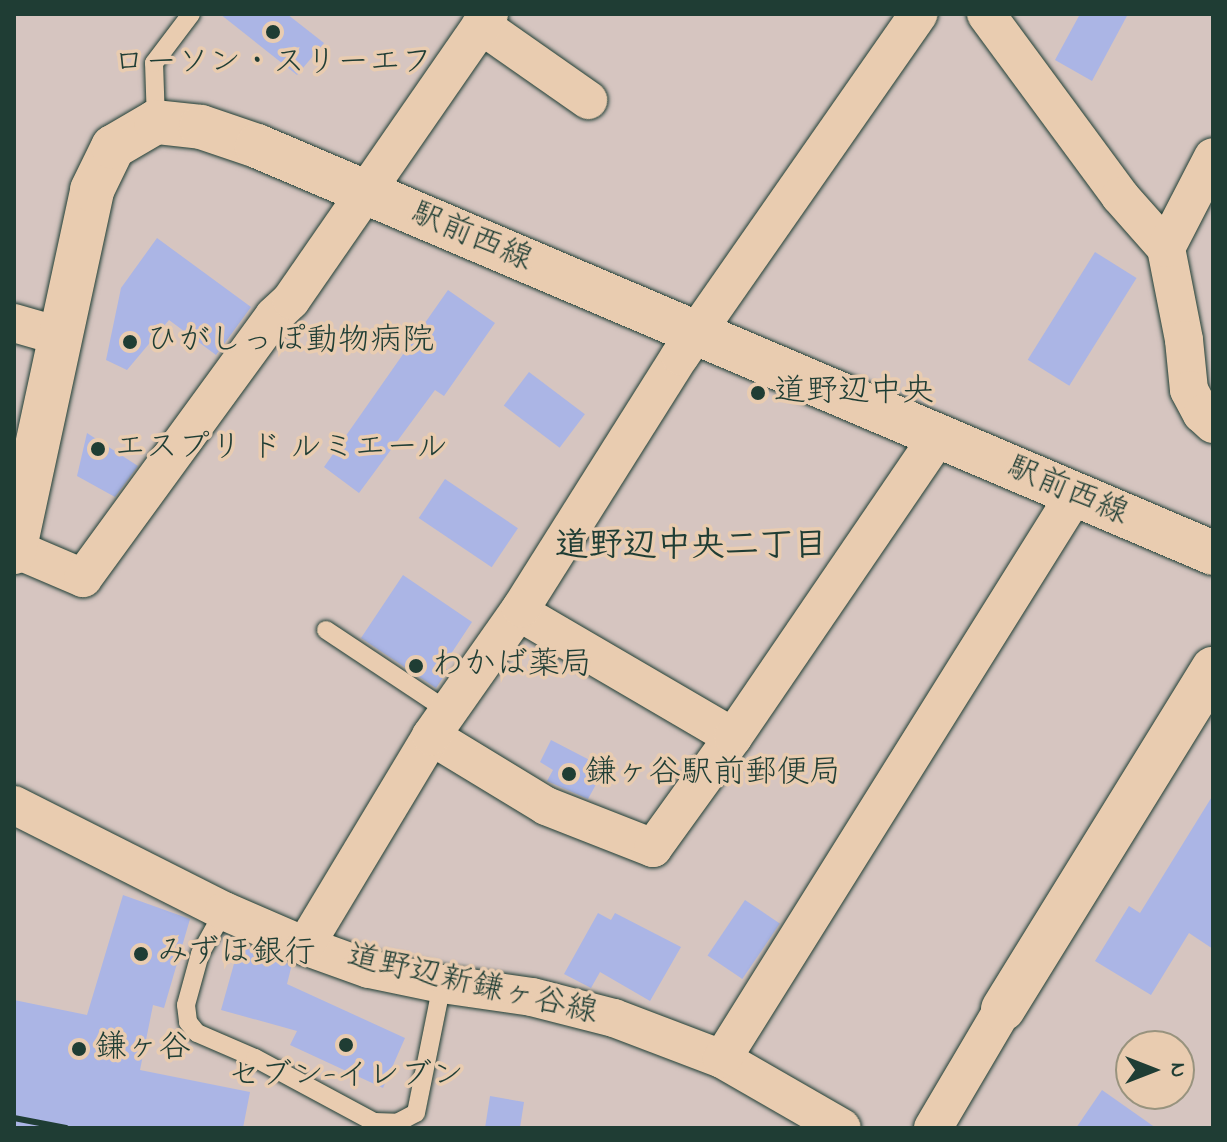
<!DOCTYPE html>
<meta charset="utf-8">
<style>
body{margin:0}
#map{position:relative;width:1227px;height:1142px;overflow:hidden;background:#d6c5c0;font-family:"Indie Flower","Klee One",sans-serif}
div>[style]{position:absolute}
.building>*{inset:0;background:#abb5e5;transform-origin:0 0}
.roads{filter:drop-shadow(0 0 2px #1f3d34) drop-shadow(0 0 2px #1f3d34)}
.service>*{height:18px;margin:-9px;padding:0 9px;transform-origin:9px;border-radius:9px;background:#e9ccb0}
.minor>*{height:38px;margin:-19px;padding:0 19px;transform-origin:19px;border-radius:19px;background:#e9ccb0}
.tertiary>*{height:44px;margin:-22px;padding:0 22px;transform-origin:22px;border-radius:22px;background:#e9ccb0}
.rail>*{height:6px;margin:-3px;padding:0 3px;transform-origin:3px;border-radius:3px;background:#1f3d34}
.dots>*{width:22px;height:22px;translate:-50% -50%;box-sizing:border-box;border:4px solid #e9ccb0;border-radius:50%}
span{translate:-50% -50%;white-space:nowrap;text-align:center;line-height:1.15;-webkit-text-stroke:7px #e9ccb0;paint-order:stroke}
.poi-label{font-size:32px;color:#1f3d34}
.left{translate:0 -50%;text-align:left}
.street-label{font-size:32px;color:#1f3d34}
.neighbourhood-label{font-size:34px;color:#1f3d34;font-weight:700}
.frame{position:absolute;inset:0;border:16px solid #1f3d34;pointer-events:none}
.north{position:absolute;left:1115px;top:1030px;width:80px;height:80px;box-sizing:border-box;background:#e9ccb0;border:2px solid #98937e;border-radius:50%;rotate:90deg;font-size:22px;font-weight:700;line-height:32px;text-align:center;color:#1f3d34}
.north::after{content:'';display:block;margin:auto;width:28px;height:36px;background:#1f3d34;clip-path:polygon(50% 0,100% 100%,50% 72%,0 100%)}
</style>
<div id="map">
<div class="building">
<i style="clip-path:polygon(220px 14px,287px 14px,324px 43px,297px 75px)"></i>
<i style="clip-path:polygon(1080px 14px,1128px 14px,1092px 81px,1055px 60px)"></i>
<i style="clip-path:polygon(157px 238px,251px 307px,216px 355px,169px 320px,127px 370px,106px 360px,121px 288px)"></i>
<i style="left:1095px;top:252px;width:49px;height:127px;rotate:32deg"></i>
<i style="clip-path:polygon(448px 290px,495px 323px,444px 396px,435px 390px,359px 493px,324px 467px)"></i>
<i style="left:529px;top:372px;width:70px;height:42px;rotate:37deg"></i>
<i style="clip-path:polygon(87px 433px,138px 466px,115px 497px,77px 476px)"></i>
<i style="left:445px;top:479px;width:88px;height:47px;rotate:34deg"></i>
<i style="clip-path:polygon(403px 575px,472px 622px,443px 666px,448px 670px,436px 688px,361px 638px)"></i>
<i style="clip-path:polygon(551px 740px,605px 768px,588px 799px,547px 781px,553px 770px,540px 762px)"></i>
<i style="clip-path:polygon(1213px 795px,1213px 949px,1189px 933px,1151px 995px,1095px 961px,1129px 906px,1140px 913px)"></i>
<i style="clip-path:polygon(123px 895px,190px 919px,164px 1008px,153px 1005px,140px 1070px,250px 1092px,243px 1128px,14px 1128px,14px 1000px,87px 1015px)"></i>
<i style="left:745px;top:900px;width:42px;height:67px;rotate:34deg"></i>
<i style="clip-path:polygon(598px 913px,611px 920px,615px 913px,681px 947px,650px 1001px,600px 972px,591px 988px,564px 974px)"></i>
<i style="clip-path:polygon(239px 946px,292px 964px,287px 984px,405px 1038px,383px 1088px,290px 1045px,297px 1031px,221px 1010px)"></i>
<i style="clip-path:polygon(1102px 1090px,1156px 1128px,1076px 1128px)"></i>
<i style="clip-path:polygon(490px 1096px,524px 1102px,520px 1128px,485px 1128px)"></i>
</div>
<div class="roads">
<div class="service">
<i style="left:156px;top:122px;width:59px;rotate:-91.9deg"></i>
<i style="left:154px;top:63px;width:61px;rotate:-52.9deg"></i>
<i style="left:326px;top:630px;width:146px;rotate:33.6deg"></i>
<i style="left:224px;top:911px;width:49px;rotate:119.2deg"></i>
<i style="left:200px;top:954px;width:53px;rotate:105.4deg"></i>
<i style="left:186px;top:1005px;width:17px;rotate:83deg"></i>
<i style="left:188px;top:1022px;width:14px;rotate:51deg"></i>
<i style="left:197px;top:1033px;width:63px;rotate:23.3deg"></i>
<i style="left:255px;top:1058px;width:135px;rotate:28.3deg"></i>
<i style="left:374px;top:1122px;width:23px;rotate:2deg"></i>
<i style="left:397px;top:1123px;width:21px;rotate:-28deg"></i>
<i style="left:416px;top:1113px;width:132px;rotate:-78.6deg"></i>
</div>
<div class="minor">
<i style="left:986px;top:14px;width:226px;rotate:53.6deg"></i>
<i style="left:1120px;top:196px;width:69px;rotate:48.5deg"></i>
<i style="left:1166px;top:248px;width:94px;rotate:78.9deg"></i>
<i style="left:1184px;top:340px;width:50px;rotate:84.3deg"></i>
<i style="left:1189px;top:390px;width:27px;rotate:62deg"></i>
<i style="left:1202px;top:414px;width:15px;rotate:42deg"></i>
<i style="left:481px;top:25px;width:131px;rotate:35deg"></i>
<i style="left:1166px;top:248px;width:102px;rotate:-62.7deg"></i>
<i style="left:14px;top:323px;width:47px;rotate:16.1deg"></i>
<i style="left:15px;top:549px;width:74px;rotate:23.1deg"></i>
<i style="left:83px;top:578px;width:324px;rotate:-53.9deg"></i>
<i style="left:274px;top:316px;width:23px;rotate:-43deg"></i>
<i style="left:291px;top:300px;width:348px;rotate:-55.3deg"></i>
<i style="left:431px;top:736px;width:135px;rotate:31.3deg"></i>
<i style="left:546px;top:806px;width:115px;rotate:21.4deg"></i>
<i style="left:653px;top:848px;width:137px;rotate:-54.2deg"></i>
<i style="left:733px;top:737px;width:248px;rotate:-149.7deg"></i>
<i style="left:733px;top:737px;width:363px;rotate:-55.7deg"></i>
<i style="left:14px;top:805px;width:235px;rotate:26.8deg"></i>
<i style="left:224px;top:911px;width:88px;rotate:23.4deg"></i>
<i style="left:305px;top:946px;width:68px;rotate:19.8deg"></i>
<i style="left:369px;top:969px;width:75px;rotate:11.6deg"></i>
<i style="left:442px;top:984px;width:91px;rotate:8.2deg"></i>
<i style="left:532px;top:997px;width:85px;rotate:14.4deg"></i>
<i style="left:614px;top:1018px;width:116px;rotate:20.8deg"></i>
<i style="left:722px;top:1059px;width:138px;rotate:29.9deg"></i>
<i style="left:305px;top:946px;width:245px;rotate:-59deg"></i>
<i style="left:431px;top:736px;width:156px;rotate:-54.9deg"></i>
<i style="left:521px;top:608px;width:298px;rotate:-57.8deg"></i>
<i style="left:680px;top:356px;width:417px;rotate:-55.1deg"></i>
<i style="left:722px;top:1059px;width:664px;rotate:-57.99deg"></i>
<i style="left:933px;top:1128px;width:138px;rotate:-59.5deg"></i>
</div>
<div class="tertiary">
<i style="left:14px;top:552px;width:370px;rotate:-77.8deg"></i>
<i style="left:92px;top:190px;width:48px;rotate:-64deg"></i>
<i style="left:113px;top:147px;width:50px;rotate:-30.2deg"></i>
<i style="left:156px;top:122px;width:45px;rotate:6.3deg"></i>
<i style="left:201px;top:127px;width:59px;rotate:18.7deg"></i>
<i style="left:257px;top:146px;width:1039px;rotate:23.06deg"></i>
<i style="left:1003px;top:1009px;width:400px;rotate:-58.3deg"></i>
</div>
</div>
<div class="rail">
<i style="left:14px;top:1118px;width:53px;rotate:10.9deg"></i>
</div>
<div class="dots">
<i style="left:273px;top:32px;background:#1f3d34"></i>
<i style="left:130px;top:342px;background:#1f3d34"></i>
<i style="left:758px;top:393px;background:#1f3d34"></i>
<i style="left:98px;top:449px;background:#1f3d34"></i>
<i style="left:416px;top:666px;background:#1f3d34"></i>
<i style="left:569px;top:774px;background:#1f3d34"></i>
<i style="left:141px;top:954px;background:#1f3d34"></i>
<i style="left:346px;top:1045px;background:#1f3d34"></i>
<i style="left:79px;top:1049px;background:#1f3d34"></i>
</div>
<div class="poi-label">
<span style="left:273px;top:64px">ローソン・スリーエフ</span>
<span class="left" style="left:146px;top:342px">ひがしっぽ動物病院</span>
<span class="left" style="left:774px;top:393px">道野辺中央</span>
<span class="left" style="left:114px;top:449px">エスプリ ド ルミエール</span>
<span class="left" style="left:432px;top:666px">わかば薬局</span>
<span class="left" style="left:585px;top:774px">鎌ヶ谷駅前郵便局</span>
<span class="left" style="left:157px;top:954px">みずほ銀行</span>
<span class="left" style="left:95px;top:1049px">鎌ヶ谷</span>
<span style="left:346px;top:1077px">セブン-イレブン</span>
</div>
<div class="street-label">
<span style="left:471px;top:238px;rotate:23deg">駅前西線</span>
<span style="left:1067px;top:492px;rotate:23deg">駅前西線</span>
<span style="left:472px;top:986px;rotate:13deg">道野辺新鎌ヶ谷線</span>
</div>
<div class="neighbourhood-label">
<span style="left:691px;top:548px">道野辺中央二丁目</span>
</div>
<div class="frame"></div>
<div class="north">N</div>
</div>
